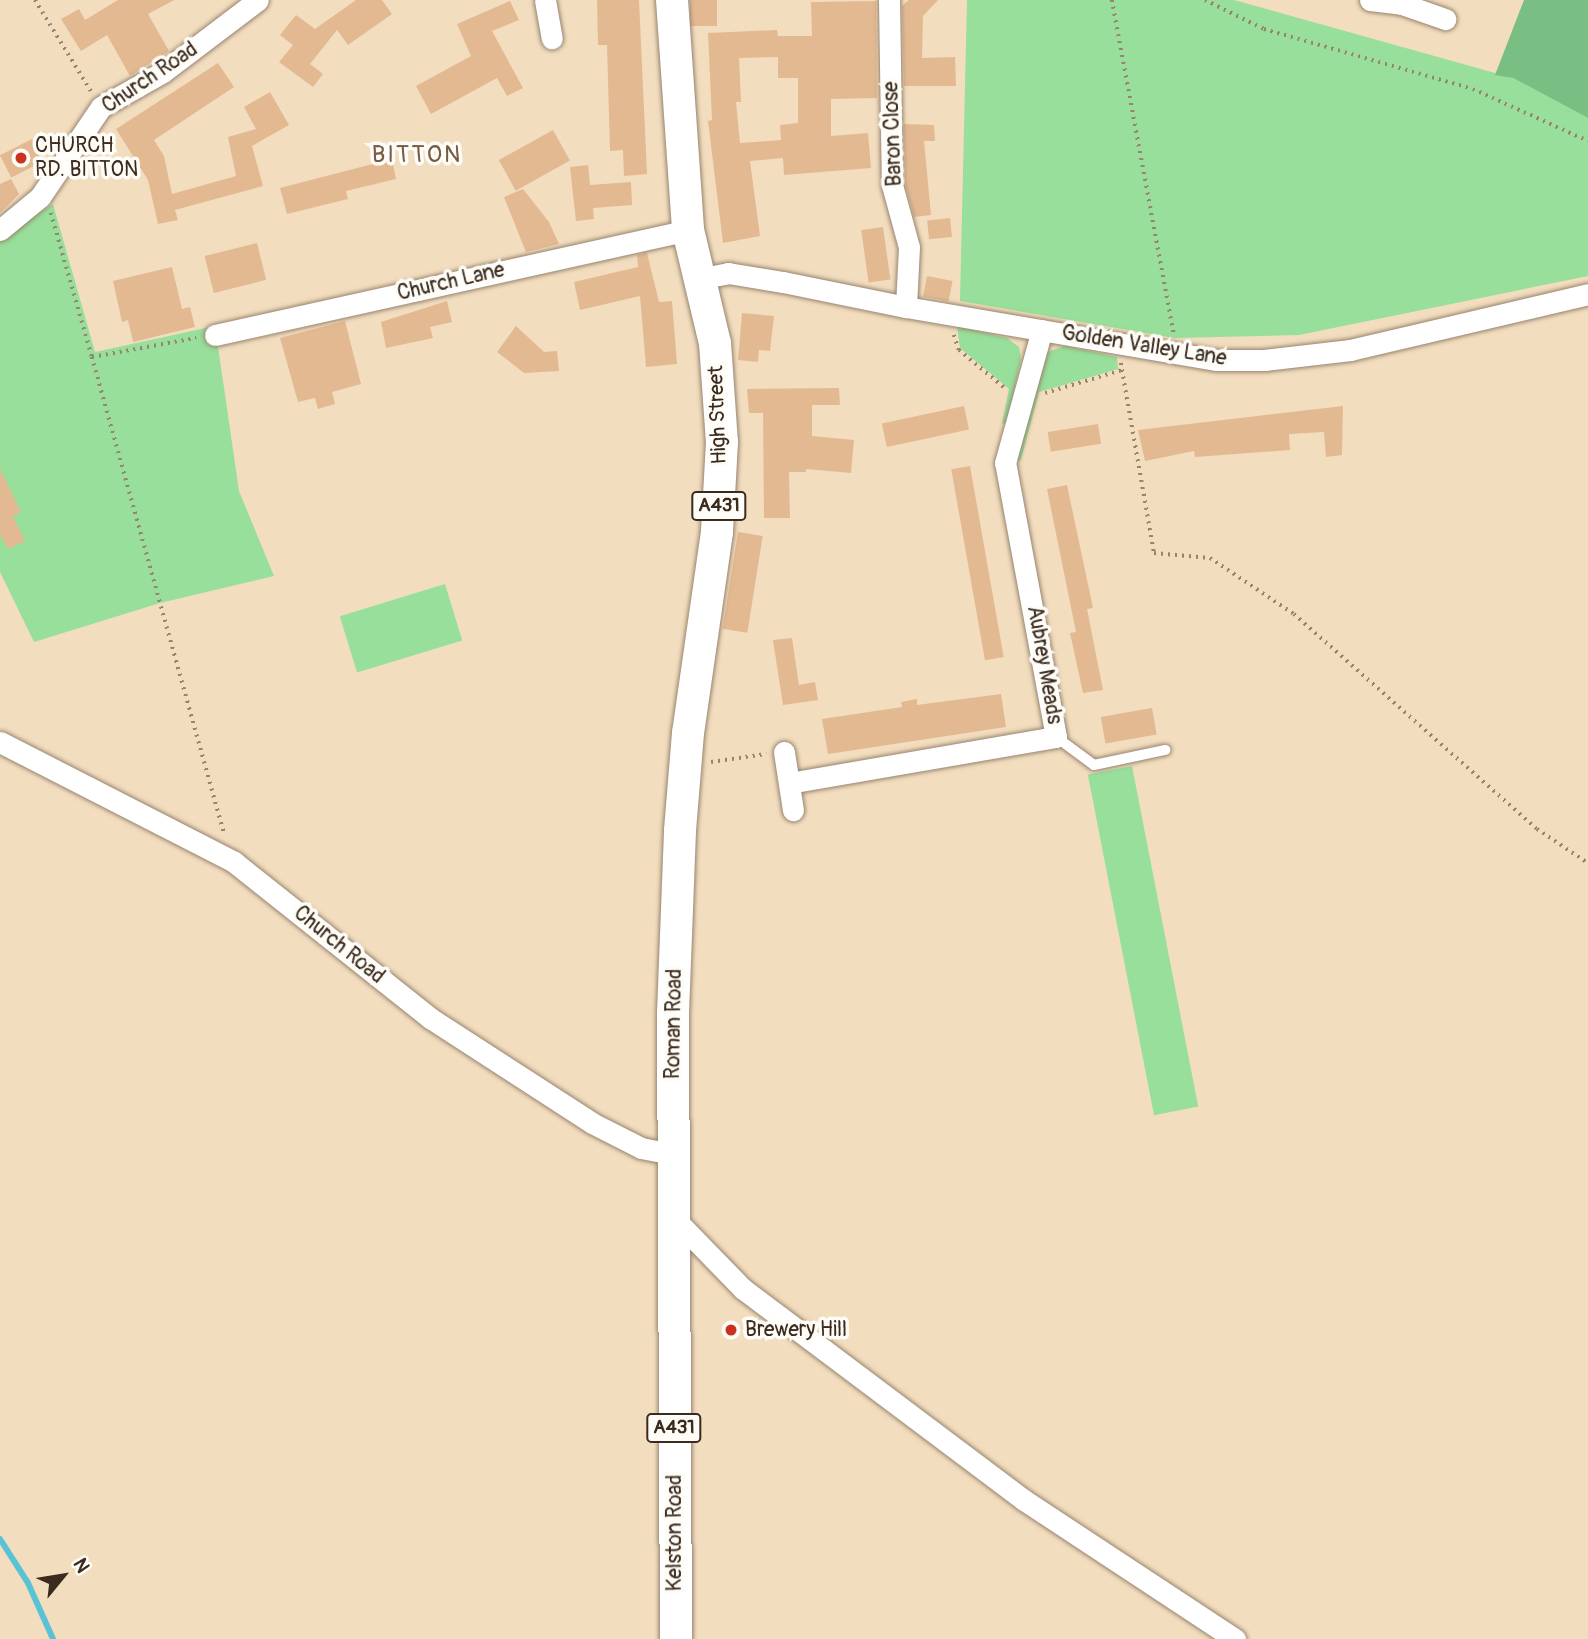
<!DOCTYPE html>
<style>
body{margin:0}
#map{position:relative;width:1588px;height:1639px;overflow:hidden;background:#f3ddbf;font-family:Pangolin,sans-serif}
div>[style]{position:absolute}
.green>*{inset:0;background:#97df9a;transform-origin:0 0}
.forest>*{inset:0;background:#79be82}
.stream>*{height:6px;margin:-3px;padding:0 3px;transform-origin:3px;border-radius:3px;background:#59c2d5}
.building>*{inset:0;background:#e3b992;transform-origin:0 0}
.path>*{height:3.5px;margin-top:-1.75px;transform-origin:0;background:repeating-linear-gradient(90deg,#97846e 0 2px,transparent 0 7px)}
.roads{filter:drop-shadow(0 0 2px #97846e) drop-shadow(0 0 2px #97846e)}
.service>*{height:10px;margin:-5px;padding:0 5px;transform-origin:5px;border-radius:5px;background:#fff}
.minor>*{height:21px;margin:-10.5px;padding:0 10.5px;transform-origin:10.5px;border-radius:10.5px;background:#fff}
.primary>*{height:32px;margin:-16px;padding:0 16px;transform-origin:16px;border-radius:16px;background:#fff}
.dots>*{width:19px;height:19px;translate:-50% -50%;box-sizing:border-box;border:4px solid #fdfcf7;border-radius:50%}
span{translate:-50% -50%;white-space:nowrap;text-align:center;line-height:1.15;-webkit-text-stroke:7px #fdfcf7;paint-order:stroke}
.shield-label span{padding:2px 5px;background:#fdfcf7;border:2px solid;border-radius:5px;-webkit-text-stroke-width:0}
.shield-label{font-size:19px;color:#3b2a1e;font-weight:700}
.street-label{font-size:21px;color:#3b2a1e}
.poi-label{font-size:21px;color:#3b2a1e}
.left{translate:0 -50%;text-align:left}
.quarter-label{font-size:24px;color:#765c47;letter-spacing:2px}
.north{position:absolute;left:28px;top:1541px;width:70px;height:70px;-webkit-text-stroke:5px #fdfcf7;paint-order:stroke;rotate:60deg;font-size:19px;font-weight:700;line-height:28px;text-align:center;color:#3b2a1e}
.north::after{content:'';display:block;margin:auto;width:24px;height:32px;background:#3b2a1e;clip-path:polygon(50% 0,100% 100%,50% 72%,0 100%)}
</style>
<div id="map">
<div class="green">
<i style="clip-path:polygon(967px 0,1234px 0,1513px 78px,1588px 118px,1588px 276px,1299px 335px,1175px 338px,960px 301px)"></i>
<i style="clip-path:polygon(53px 204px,95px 352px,215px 326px,239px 491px,274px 576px,160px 603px,34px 642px,0 572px,0 238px)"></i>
<i style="clip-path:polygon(957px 326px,1007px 338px,1019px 347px,1021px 359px,1006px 425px,1002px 423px,1009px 389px,960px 348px)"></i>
<i style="clip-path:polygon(1065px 346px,1117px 357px,1118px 369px,1039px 392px,1021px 460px,1014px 462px,1047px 352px)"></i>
<i style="left:445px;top:584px;width:59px;height:110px;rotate:73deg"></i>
<i style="left:1132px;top:766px;width:347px;height:45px;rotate:79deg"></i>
</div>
<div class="forest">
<i style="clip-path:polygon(1524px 0,1588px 0,1588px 118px,1513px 78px,1495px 75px)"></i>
</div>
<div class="stream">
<i style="left:0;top:1539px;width:52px;rotate:57.5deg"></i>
<i style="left:28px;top:1583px;width:61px;rotate:65.9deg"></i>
</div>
<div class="building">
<i style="clip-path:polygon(118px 0,174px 0,148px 14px,169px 51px,130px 76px,107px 35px,81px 51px,61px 19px,79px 9px,85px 20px)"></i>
<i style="clip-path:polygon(356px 0,382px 0,392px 14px,348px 45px,337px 30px,310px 64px,323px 74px,313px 87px,279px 62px,293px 45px,280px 35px,296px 15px,315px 29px)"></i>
<i style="clip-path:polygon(597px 0,639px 0,647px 174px,624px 176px,623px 150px,610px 151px,607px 45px,598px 45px)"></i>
<i style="left:690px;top:0;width:27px;height:26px"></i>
<i style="clip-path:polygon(909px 0,938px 0,923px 16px,922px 58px,955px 57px,956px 86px,904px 86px,902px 6px)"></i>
<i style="clip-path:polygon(510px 1px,519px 20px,492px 31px,523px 88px,507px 96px,497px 78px,431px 114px,416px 86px,471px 56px,457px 24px)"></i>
<i style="clip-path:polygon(evenodd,876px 1px,877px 98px,831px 99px,831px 136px,868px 133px,871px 168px,784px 175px,783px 158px,750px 161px,760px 236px,723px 243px,708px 121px,712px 120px,708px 33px,777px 30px,778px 36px,812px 36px,811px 2px,876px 1px,778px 57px,778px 78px,798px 78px,798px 123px,780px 125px,781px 140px,740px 143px,736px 102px,741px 102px,739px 58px,778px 57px)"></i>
<i style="clip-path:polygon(218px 63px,234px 87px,154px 140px,164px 156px,172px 194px,236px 176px,228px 137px,256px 129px,244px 107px,270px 92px,289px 125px,252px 146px,263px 186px,175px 210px,178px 220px,158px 224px,148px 180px,116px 129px)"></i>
<i style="clip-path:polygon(904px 124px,934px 125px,935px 141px,924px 141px,931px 215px,914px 217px,905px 183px)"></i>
<i style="left:553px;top:130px;width:35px;height:62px;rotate:61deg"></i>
<i style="left:32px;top:139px;width:25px;height:36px;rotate:63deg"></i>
<i style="clip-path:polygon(392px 159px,396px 179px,346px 191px,348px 199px,287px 214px,280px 188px)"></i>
<i style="clip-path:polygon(588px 165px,590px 185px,631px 182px,632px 205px,593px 208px,594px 219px,576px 221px,570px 167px)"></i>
<i style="clip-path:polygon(11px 179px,19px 194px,0 213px,0 184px)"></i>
<i style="clip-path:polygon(523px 189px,549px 222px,559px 244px,526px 252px,504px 197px)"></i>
<i style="left:950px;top:218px;width:19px;height:23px;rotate:84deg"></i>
<i style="left:883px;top:227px;width:53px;height:22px;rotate:82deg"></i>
<i style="left:257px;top:243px;width:38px;height:54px;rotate:76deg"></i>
<i style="clip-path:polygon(647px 253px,659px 302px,672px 301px,677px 364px,646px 367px,640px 296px,580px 310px,574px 282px,638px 267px,637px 255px)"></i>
<i style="clip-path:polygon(172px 267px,182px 309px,190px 307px,195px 327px,133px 342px,128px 320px,122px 322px,113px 281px)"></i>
<i style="left:927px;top:276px;width:26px;height:21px;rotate:11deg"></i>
<i style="clip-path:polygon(447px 301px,452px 322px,430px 327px,433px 338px,386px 348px,381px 322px)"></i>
<i style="clip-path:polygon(742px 313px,774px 316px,770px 351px,759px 350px,758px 362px,738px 360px)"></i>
<i style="clip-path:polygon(345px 321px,361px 384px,332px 392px,335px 404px,318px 409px,315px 398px,298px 402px,280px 338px)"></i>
<i style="clip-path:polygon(516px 326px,544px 352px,557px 351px,559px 371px,524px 373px,497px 352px)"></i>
<i style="clip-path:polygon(839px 388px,840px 405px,812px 405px,812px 436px,854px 440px,851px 473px,806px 469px,806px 472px,789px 472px,790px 518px,764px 518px,763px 413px,749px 413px,747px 389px)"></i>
<i style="left:964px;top:406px;width:24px;height:84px;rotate:78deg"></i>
<i style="clip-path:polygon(1343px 406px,1342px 455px,1326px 457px,1324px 432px,1289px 434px,1290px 450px,1195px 457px,1194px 451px,1145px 461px,1138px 430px)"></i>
<i style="left:1098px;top:424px;width:20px;height:51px;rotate:81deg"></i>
<i style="left:970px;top:466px;width:194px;height:19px;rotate:80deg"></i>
<i style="clip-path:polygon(0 469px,21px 512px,13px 516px,25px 541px,8px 549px,0 534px)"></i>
<i style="clip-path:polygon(1067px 485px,1093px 608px,1087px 609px,1103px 690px,1083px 693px,1070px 633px,1076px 632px,1047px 489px)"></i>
<i style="left:738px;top:532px;width:25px;height:98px;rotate:9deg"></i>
<i style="clip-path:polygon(792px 638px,799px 685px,815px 682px,818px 700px,783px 705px,773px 640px)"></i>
<i style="clip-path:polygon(1001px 694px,1006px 727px,828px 754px,822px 719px,902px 707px,901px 702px,917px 699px,917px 705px)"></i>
<i style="left:1152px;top:708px;width:27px;height:52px;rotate:80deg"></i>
</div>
<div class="path">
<i style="left:35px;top:0;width:107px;rotate:58.4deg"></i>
<i style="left:1112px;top:0;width:339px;rotate:79.5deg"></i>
<i style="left:1205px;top:0;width:66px;rotate:26.2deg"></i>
<i style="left:1264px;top:29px;width:217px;rotate:16deg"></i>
<i style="left:1473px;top:89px;width:126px;rotate:24.3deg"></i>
<i style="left:51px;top:213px;width:150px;rotate:74.1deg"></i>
<i style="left:92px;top:357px;width:106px;rotate:-10.4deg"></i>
<i style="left:954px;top:335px;width:16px;rotate:72deg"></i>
<i style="left:959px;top:350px;width:61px;rotate:39.7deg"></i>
<i style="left:92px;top:357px;width:494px;rotate:74.5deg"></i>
<i style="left:1121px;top:363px;width:193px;rotate:80.1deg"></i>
<i style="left:1154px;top:553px;width:56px;rotate:5.1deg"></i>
<i style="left:1210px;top:558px;width:101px;rotate:33.7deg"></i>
<i style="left:1294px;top:614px;width:324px;rotate:41.5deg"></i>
<i style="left:1537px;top:829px;width:61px;rotate:33.7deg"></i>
<i style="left:1045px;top:393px;width:80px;rotate:-16.6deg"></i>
<i style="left:711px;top:762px;width:56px;rotate:-8.3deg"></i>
</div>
<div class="roads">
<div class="service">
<i style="left:1056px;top:737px;width:47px;rotate:36.4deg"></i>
<i style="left:1094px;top:765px;width:73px;rotate:-11.9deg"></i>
</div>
<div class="minor">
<i style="left:545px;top:0;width:39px;rotate:80deg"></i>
<i style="left:889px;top:0;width:185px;rotate:89.1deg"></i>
<i style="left:892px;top:185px;width:64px;rotate:74.7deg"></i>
<i style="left:909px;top:247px;width:60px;rotate:92.9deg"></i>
<i style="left:1370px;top:0;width:32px;rotate:7deg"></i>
<i style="left:1402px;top:4px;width:4px;rotate:-63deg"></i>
<i style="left:1402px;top:4px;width:46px;rotate:19.2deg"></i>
<i style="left:0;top:230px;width:52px;rotate:-39.5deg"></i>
<i style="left:40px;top:197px;width:109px;rotate:-55.9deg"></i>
<i style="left:101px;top:107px;width:71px;rotate:-29.4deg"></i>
<i style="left:163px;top:72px;width:119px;rotate:-37.2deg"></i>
<i style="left:698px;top:279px;width:31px;rotate:-11deg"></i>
<i style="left:728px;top:273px;width:56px;rotate:9.3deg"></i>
<i style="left:783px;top:282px;width:126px;rotate:11.5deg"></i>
<i style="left:906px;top:307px;width:314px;rotate:9.7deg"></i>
<i style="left:1216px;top:360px;width:48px"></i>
<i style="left:1264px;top:360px;width:87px;rotate:-6.6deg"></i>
<i style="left:1350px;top:350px;width:244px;rotate:-13.2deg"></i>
<i style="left:215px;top:335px;width:485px;rotate:-12.5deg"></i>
<i style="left:0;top:742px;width:263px;rotate:27.1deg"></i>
<i style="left:234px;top:862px;width:251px;rotate:38.5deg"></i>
<i style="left:430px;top:1018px;width:193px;rotate:32.9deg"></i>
<i style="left:592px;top:1123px;width:55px;rotate:27deg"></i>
<i style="left:641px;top:1148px;width:33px;rotate:11deg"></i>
<i style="left:784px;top:752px;width:59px;rotate:81.2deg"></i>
<i style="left:789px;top:783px;width:271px;rotate:-9.8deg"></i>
<i style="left:1056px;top:737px;width:279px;rotate:-100.5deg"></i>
<i style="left:1005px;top:463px;width:138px;rotate:-74.5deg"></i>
<i style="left:673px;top:1217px;width:100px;rotate:45.8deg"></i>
<i style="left:743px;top:1289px;width:351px;rotate:36.9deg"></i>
<i style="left:1024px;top:1500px;width:253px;rotate:33.4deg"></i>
</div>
<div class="primary">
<i style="left:672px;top:0;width:231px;rotate:86deg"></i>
<i style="left:688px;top:230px;width:116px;rotate:76.6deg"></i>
<i style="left:715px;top:343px;width:99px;rotate:86deg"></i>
<i style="left:722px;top:442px;width:90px;rotate:93.2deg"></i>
<i style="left:717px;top:532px;width:203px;rotate:98.2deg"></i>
<i style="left:688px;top:733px;width:98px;rotate:94.7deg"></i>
<i style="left:680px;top:831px;width:181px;rotate:92.2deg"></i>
<i style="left:673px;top:1012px;width:627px;rotate:89.73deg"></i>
</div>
</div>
<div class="dots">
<i style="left:21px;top:158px;background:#c8321e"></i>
<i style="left:731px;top:1330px;background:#c8321e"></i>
</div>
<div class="shield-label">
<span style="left:719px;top:506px">A431</span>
<span style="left:674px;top:1428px">A431</span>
</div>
<div class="street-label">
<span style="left:150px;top:78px;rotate:-34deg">Church Road</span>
<span style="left:893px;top:134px;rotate:-92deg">Baron Close</span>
<span style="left:451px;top:282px;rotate:-13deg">Church Lane</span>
<span style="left:1144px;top:346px;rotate:9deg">Golden Valley Lane</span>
<span style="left:718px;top:415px;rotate:-92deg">High Street</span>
<span style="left:1044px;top:665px;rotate:80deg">Aubrey Meads</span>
<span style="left:339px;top:945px;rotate:39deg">Church Road</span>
<span style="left:674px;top:1024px;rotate:-89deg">Roman Road</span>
<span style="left:675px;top:1533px;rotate:-90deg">Kelston Road</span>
</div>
<div class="poi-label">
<span class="left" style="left:35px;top:158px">CHURCH<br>RD. BITTON</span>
<span class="left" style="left:745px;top:1330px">Brewery Hill</span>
</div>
<div class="quarter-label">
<span style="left:417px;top:155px">BITTON</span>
</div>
<div class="north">N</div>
</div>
